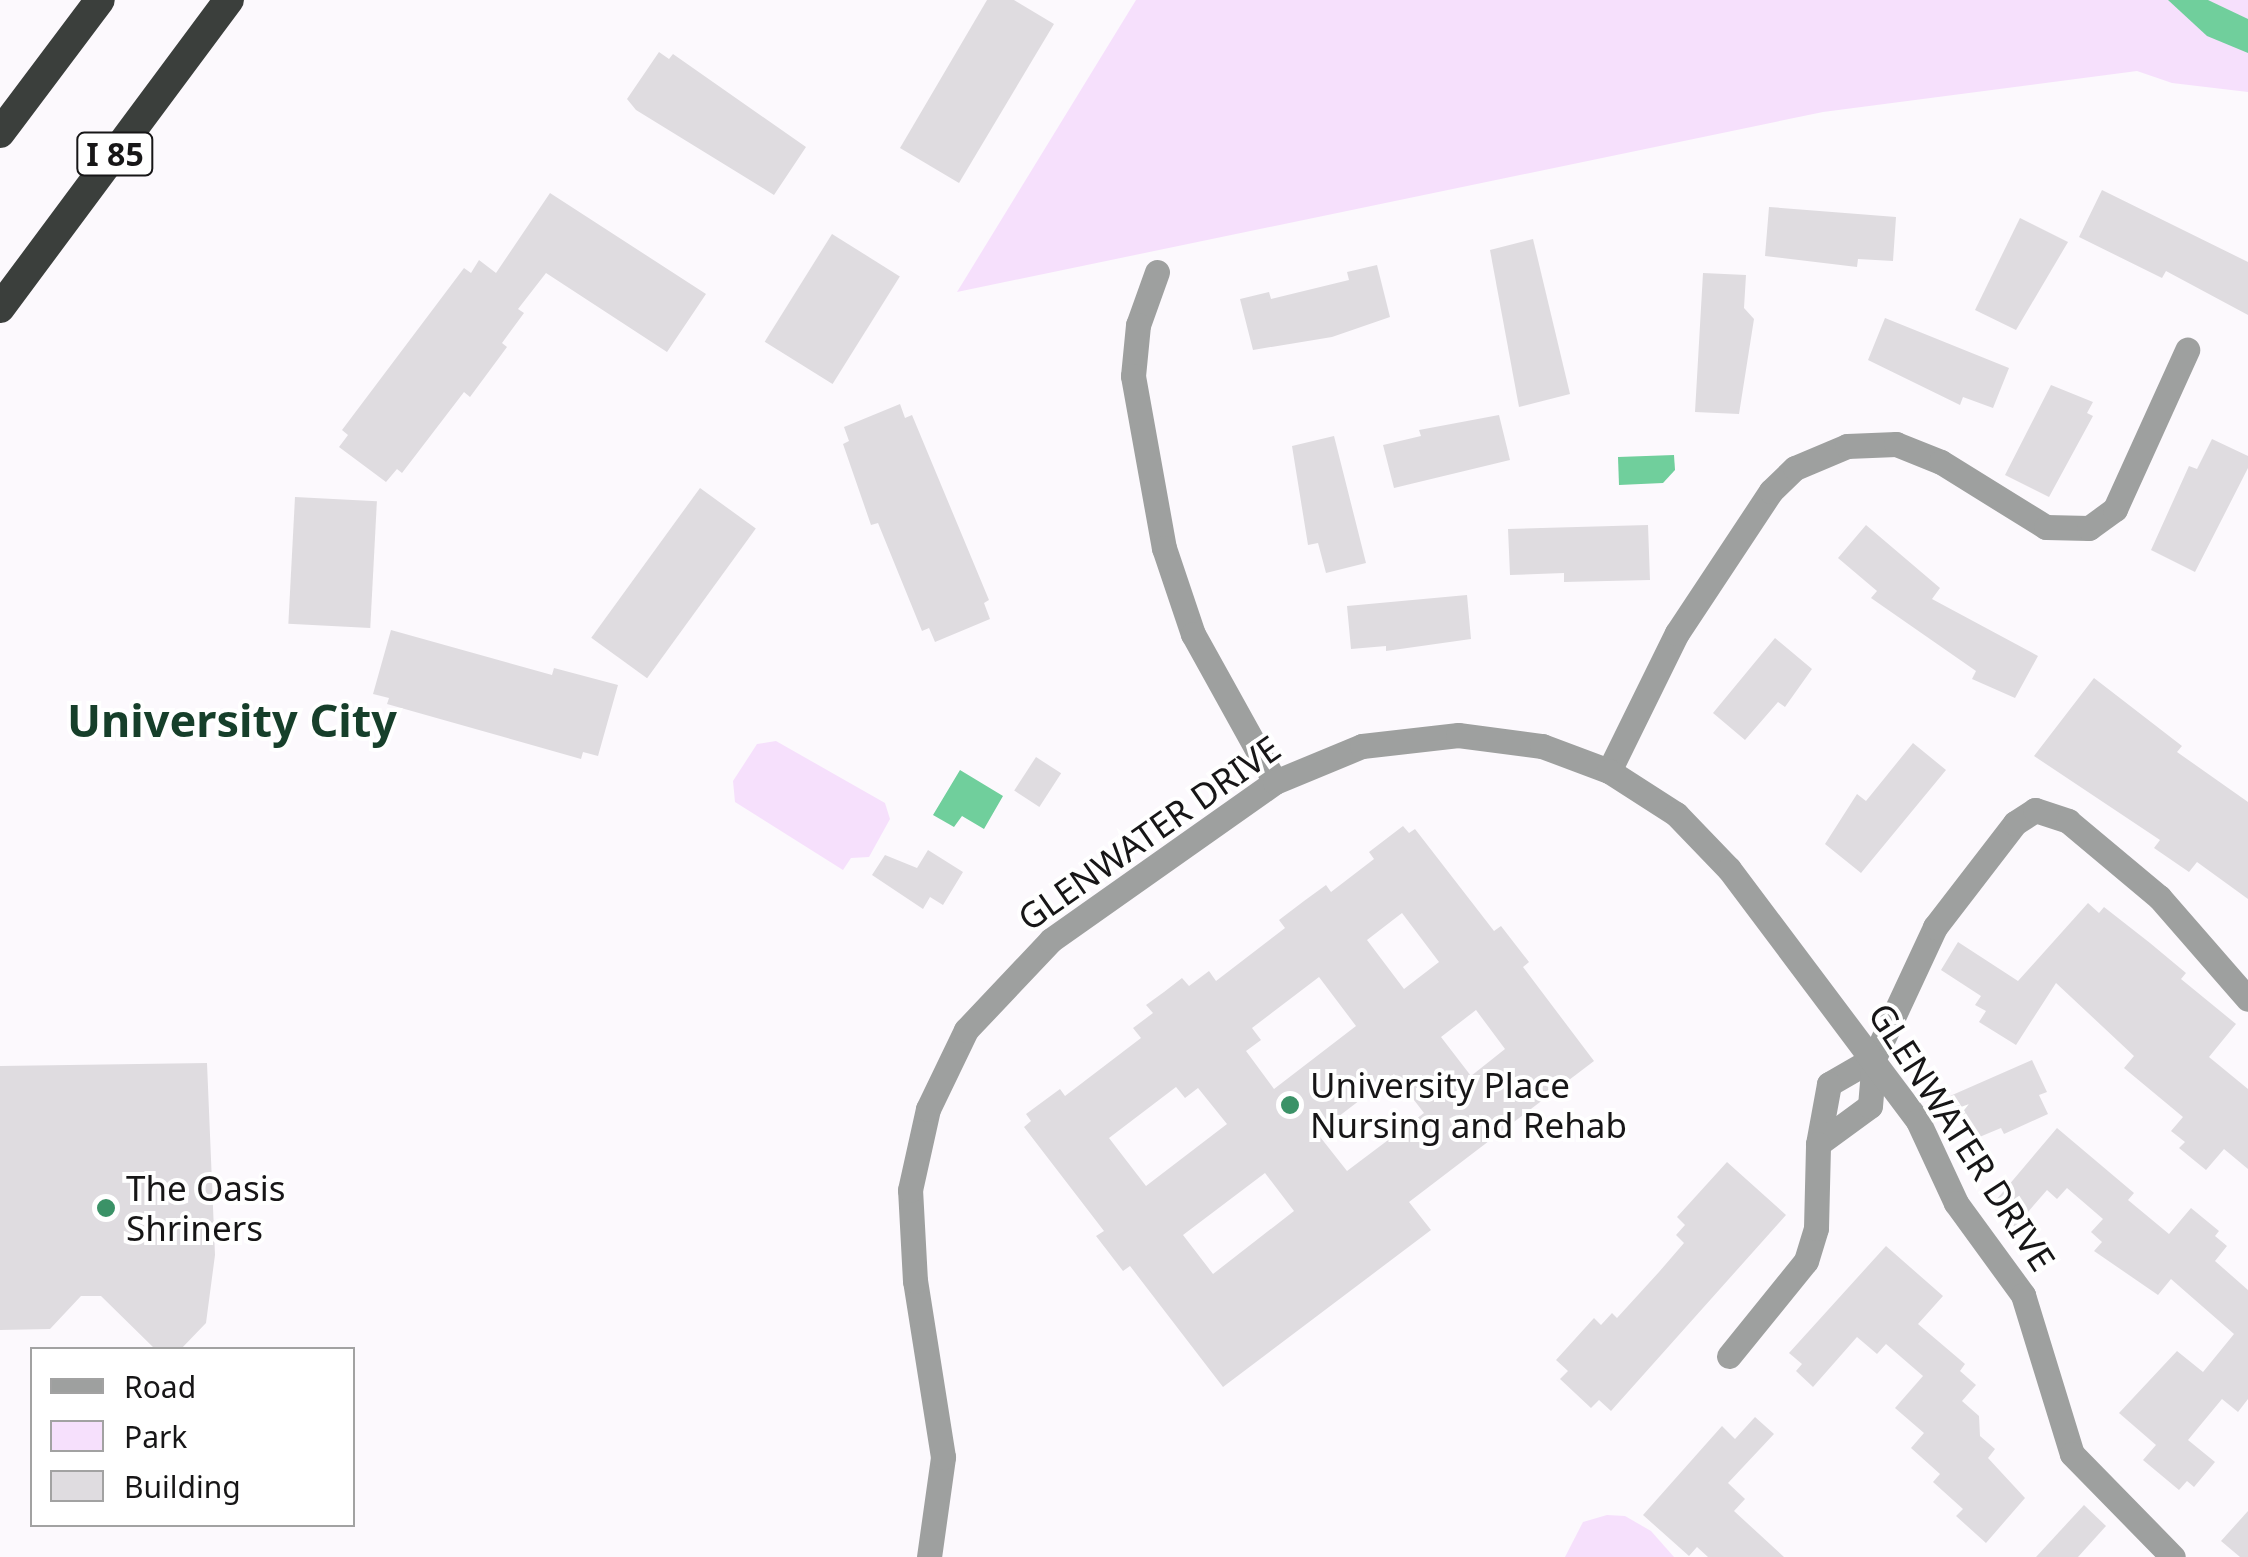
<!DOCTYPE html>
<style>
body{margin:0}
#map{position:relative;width:2248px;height:1557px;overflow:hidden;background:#fcf9fd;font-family:"Noto Sans",sans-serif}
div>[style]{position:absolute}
.green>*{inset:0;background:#f6e0fc}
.water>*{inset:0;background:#70cf9c}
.building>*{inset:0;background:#dfdce0;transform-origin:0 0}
.minor>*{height:25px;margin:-12.5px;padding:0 12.5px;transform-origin:12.5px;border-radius:12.5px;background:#9ea09f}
.motorway>*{height:30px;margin:-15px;padding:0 15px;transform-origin:15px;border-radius:15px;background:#3b3f3c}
.dots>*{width:28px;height:28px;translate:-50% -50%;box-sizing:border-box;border:5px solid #fff;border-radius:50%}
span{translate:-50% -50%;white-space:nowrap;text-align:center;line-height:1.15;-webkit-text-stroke:8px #fff;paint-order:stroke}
.shield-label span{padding:2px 8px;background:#fff;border:2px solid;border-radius:8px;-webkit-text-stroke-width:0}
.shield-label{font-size:32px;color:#171617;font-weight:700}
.street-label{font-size:35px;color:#171617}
.poi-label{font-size:35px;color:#171617}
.left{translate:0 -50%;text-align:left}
.district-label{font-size:45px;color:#163f2a;font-weight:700}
.legend{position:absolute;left:30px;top:1347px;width:325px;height:180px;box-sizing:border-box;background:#fff;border:2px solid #a2a2a2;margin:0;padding:12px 18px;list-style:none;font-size:30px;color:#171617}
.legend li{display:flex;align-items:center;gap:20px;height:50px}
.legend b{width:50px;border:2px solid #a2a2a2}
</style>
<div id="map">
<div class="green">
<i style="clip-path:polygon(1136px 0,2248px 0,2248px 92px,2172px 83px,2137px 71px,1823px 112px,957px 292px)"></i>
<i style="clip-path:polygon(776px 741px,885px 803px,890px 819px,869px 857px,851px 858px,843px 870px,735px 802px,733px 781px,757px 744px)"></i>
<i style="clip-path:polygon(1607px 1515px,1625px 1516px,1651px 1531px,1674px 1557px,1565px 1557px,1583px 1522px)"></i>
</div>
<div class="water">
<i style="clip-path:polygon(2168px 0,2208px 0,2248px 19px,2248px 53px,2207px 36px)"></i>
<i style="clip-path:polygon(1674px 455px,1675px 470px,1663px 483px,1619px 485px,1618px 457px)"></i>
<i style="clip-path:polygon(960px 770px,1003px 796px,984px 829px,962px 816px,954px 827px,933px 815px)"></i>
</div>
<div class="building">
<i style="clip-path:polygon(987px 0,1014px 0,1054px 24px,959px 183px,900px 148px)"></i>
<i style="clip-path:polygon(659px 52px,669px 59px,673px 54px,806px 147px,774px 195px,636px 110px,627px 99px)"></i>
<i style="clip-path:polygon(2102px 190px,2248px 262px,2248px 315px,2166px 271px,2162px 278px,2079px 237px)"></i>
<i style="clip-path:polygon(550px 193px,706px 294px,667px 352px,546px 273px,518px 309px,524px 313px,502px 343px,507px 347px,470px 397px,464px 392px,402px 473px,397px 469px,386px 482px,339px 447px,348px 435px,342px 430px,464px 268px,471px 273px,479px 260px,496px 273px)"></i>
<i style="clip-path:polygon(1769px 207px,1896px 217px,1893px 261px,1858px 259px,1857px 267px,1765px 256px)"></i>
<i style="clip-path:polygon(2020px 218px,2068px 242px,2016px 330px,1975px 310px)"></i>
<i style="left:832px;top:234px;width:80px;height:127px;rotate:32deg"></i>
<i style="clip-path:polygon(1533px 239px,1570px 394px,1519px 407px,1490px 250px)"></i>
<i style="clip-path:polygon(1377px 265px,1390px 317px,1332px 337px,1253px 350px,1240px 299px,1269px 292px,1271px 299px,1349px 280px,1347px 272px)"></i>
<i style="clip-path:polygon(1703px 273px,1746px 275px,1744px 308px,1754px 319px,1739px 414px,1695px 412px)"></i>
<i style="clip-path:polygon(1885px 318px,2009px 368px,1993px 408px,1963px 397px,1960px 405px,1868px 360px)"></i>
<i style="clip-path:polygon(2051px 385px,2093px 402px,2087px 413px,2093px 416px,2049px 497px,2005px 475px)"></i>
<i style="clip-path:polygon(900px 404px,905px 418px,912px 415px,989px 600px,984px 603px,990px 619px,935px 642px,929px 628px,922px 631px,878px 523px,871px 525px,843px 444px,849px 441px,844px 427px)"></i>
<i style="clip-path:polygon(1499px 415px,1510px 460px,1394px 488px,1383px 445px,1421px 436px,1419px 430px)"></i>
<i style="clip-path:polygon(1334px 436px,1366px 563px,1326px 573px,1318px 543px,1308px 545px,1292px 446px)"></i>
<i style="clip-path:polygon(2212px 439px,2248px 456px,2248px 468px,2195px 572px,2151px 550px,2189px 466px,2197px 469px)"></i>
<i style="left:700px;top:488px;width:69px;height:185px;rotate:36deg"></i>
<i style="left:295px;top:497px;width:82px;height:127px;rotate:3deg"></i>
<i style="clip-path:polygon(1648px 525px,1650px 580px,1564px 582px,1564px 573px,1510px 575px,1508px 529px)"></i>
<i style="clip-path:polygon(1866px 525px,1940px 588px,1932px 599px,2038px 656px,2015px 698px,1972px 679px,1976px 671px,1871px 598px,1877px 591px,1838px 558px)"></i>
<i style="clip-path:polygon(1467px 595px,1471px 639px,1386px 651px,1386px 646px,1351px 649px,1347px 606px)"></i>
<i style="clip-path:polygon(391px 630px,552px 675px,554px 668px,618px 685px,598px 756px,583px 752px,581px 759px,387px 704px,389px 698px,373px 694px)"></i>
<i style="clip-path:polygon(1775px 638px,1812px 669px,1785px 707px,1778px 702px,1745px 740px,1713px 713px)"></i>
<i style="clip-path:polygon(2094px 678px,2182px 746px,2177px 752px,2248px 802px,2248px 899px,2197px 862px,2189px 872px,2154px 848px,2160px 840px,2034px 756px)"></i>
<i style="clip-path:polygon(1913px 743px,1946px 770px,1861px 873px,1825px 844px,1857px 794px,1866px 801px)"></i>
<i style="left:1036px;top:757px;width:30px;height:40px;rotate:33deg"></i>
<i style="clip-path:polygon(evenodd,1403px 826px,1409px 833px,1415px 829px,1494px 931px,1501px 926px,1529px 962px,1523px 967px,1594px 1061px,1409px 1202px,1431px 1230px,1223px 1387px,1130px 1266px,1123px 1271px,1096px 1236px,1104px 1231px,1024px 1127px,1031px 1121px,1026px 1114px,1060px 1089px,1065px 1096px,1141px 1038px,1133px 1028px,1153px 1013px,1146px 1005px,1164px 992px,1182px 978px,1189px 986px,1209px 971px,1216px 981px,1285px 928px,1279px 920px,1304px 901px,1326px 885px,1331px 892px,1374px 859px,1369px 852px,1403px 826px,1402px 913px,1439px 962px,1404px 989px,1367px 940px,1402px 913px,1403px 826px,1319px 977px,1356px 1026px,1274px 1089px,1246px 1051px,1261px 1040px,1252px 1028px,1319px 977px,1403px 826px,1476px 1010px,1505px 1049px,1471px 1076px,1441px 1037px,1476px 1010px,1403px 826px,1394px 1074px,1424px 1113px,1347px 1171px,1317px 1133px,1394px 1074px,1403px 826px,1176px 1087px,1185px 1098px,1198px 1088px,1227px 1124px,1146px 1186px,1109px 1138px,1176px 1087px,1403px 826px,1265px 1173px,1294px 1211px,1213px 1274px,1183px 1235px,1265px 1173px)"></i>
<i style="clip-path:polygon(928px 850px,963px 872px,943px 905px,930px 897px,923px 909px,872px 875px,885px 855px,917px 868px)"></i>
<i style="clip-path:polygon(2088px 903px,2099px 913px,2104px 907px,2150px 943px,2186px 973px,2181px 979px,2236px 1024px,2209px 1057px,2248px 1089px,2248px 1169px,2224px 1149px,2206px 1170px,2179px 1148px,2185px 1142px,2171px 1131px,2183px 1117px,2124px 1068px,2134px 1056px,2056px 983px,2016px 1045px,1979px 1022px,1986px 1011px,1975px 1005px,1981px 996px,1941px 970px,1958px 942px,2018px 981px)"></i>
<i style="clip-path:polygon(2032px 1060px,2047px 1092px,2039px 1095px,2048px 1114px,2004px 1134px,2001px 1128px,1977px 1138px,1971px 1125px,1964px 1128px,1950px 1096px)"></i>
<i style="clip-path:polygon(207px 1063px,215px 1255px,206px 1323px,180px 1350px,156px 1350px,101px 1296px,81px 1296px,50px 1329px,0 1330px,0 1066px)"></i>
<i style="clip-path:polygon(2057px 1128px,2134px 1193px,2128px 1200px,2169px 1234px,2191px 1208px,2219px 1231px,2215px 1236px,2227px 1246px,2215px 1261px,2248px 1290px,2248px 1399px,2238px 1412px,2222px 1399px,2188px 1440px,2215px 1462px,2194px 1487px,2187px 1481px,2179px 1490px,2143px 1460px,2156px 1445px,2119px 1413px,2177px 1351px,2203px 1372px,2234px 1334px,2171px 1279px,2158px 1295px,2094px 1251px,2102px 1242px,2091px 1232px,2103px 1219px,2067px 1188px,2057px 1199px,2047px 1190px,2015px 1227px,1991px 1206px)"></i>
<i style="clip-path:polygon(1727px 1162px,1786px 1215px,1611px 1411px,1599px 1400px,1591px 1408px,1560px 1379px,1568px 1371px,1556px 1360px,1594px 1318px,1601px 1325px,1612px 1313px,1617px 1318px,1659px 1272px,1684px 1243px,1676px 1235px,1685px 1225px,1677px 1217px)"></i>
<i style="clip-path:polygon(1886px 1246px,1943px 1296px,1918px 1324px,1965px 1364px,1960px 1371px,1976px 1385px,1962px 1401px,1979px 1416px,1980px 1436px,1995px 1449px,1988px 1458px,2025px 1498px,1986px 1543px,1956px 1516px,1963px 1509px,1933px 1482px,1940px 1474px,1911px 1448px,1924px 1433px,1895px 1408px,1923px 1376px,1886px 1344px,1877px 1354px,1857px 1337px,1813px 1387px,1796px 1371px,1802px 1364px,1789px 1353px)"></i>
<i style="clip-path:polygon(1755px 1417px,1774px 1434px,1728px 1483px,1745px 1499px,1734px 1511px,1784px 1557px,1708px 1557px,1697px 1547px,1689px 1556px,1643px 1515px,1722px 1426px,1735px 1439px)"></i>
<i style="clip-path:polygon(2084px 1505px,2106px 1526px,2078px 1557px,2036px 1557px)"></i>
<i style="clip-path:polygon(2248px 1511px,2248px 1557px,2240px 1557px,2221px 1541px)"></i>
</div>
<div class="minor">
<i style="left:1157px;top:272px;width:56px;rotate:109.7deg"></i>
<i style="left:1138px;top:325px;width:51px;rotate:95.6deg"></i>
<i style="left:1133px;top:376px;width:175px;rotate:79.8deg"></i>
<i style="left:1164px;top:548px;width:91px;rotate:71.4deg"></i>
<i style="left:1193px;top:634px;width:169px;rotate:61deg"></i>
<i style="left:1609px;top:771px;width:154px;rotate:-63.8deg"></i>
<i style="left:1677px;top:633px;width:170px;rotate:-56.5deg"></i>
<i style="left:1771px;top:491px;width:33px;rotate:-44deg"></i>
<i style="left:1795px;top:468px;width:56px;rotate:-22.9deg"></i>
<i style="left:1847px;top:446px;width:49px;rotate:-2.3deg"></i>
<i style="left:1896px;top:444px;width:48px;rotate:21.8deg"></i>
<i style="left:1941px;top:462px;width:123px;rotate:31.8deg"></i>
<i style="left:2046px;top:527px;width:43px;rotate:1.3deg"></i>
<i style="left:2089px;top:528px;width:32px;rotate:-36deg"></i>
<i style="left:2115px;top:509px;width:175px;rotate:-65.6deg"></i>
<i style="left:1874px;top:1058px;width:52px;rotate:150deg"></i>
<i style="left:1829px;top:1084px;width:61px;rotate:100.4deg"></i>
<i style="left:1818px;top:1144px;width:64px;rotate:-36.2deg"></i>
<i style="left:1870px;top:1106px;width:48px;rotate:-85.2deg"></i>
<i style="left:1874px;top:1058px;width:145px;rotate:-65deg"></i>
<i style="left:1935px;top:927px;width:131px;rotate:-52.4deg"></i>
<i style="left:2015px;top:823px;width:24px;rotate:-33deg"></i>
<i style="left:2035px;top:810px;width:35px;rotate:18deg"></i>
<i style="left:2068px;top:821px;width:119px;rotate:39.9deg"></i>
<i style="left:2159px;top:897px;width:135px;rotate:48.9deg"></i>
<i style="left:1729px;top:1356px;width:122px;rotate:-51deg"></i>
<i style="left:1806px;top:1261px;width:34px;rotate:-73deg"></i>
<i style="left:1816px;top:1228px;width:84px;rotate:-88.6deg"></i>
<i style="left:929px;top:1557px;width:101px;rotate:-82deg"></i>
<i style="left:943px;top:1457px;width:178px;rotate:-99deg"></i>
<i style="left:915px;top:1281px;width:91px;rotate:-93.1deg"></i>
<i style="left:910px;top:1190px;width:83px;rotate:-77.5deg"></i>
<i style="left:928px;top:1109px;width:88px;rotate:-64.3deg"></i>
<i style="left:966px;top:1030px;width:124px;rotate:-46.6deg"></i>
<i style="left:1051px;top:940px;width:274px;rotate:-35.2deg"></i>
<i style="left:1275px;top:782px;width:94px;rotate:-22.5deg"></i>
<i style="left:1362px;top:746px;width:97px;rotate:-6.5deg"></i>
<i style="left:1458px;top:735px;width:85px;rotate:7.5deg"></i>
<i style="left:1542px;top:746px;width:72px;rotate:20.5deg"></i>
<i style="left:1609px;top:771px;width:80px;rotate:32.7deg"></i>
<i style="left:1676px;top:814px;width:76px;rotate:46.1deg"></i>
<i style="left:1729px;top:869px;width:315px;rotate:53.1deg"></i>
<i style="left:1918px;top:1121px;width:90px;rotate:65.1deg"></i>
<i style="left:1956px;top:1203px;width:114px;rotate:53.9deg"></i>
<i style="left:2023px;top:1295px;width:166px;rotate:72.9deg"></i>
<i style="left:2072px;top:1454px;width:144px;rotate:45.6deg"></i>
</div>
<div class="motorway">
<i style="left:0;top:133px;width:166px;rotate:-53.1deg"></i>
<i style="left:0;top:308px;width:384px;rotate:-53.4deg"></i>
</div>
<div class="dots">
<i style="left:1290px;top:1105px;background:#3b9267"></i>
<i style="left:106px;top:1208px;background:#3b9267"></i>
</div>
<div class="shield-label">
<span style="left:115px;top:154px">I 85</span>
</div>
<div class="street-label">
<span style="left:1149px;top:833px;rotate:-35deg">GLENWATER DRIVE</span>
<span style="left:1962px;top:1137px;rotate:57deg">GLENWATER DRIVE</span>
</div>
<div class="poi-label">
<span class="left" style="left:1310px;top:1105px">University Place<br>Nursing and Rehab</span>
<span class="left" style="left:126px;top:1208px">The Oasis<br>Shriners</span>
</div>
<div class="district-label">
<span style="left:232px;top:720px">University City</span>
</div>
<ul class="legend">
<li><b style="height:12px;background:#9ea09f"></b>Road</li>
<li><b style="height:28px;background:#f6e0fc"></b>Park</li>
<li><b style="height:28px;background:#dfdce0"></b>Building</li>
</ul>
</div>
